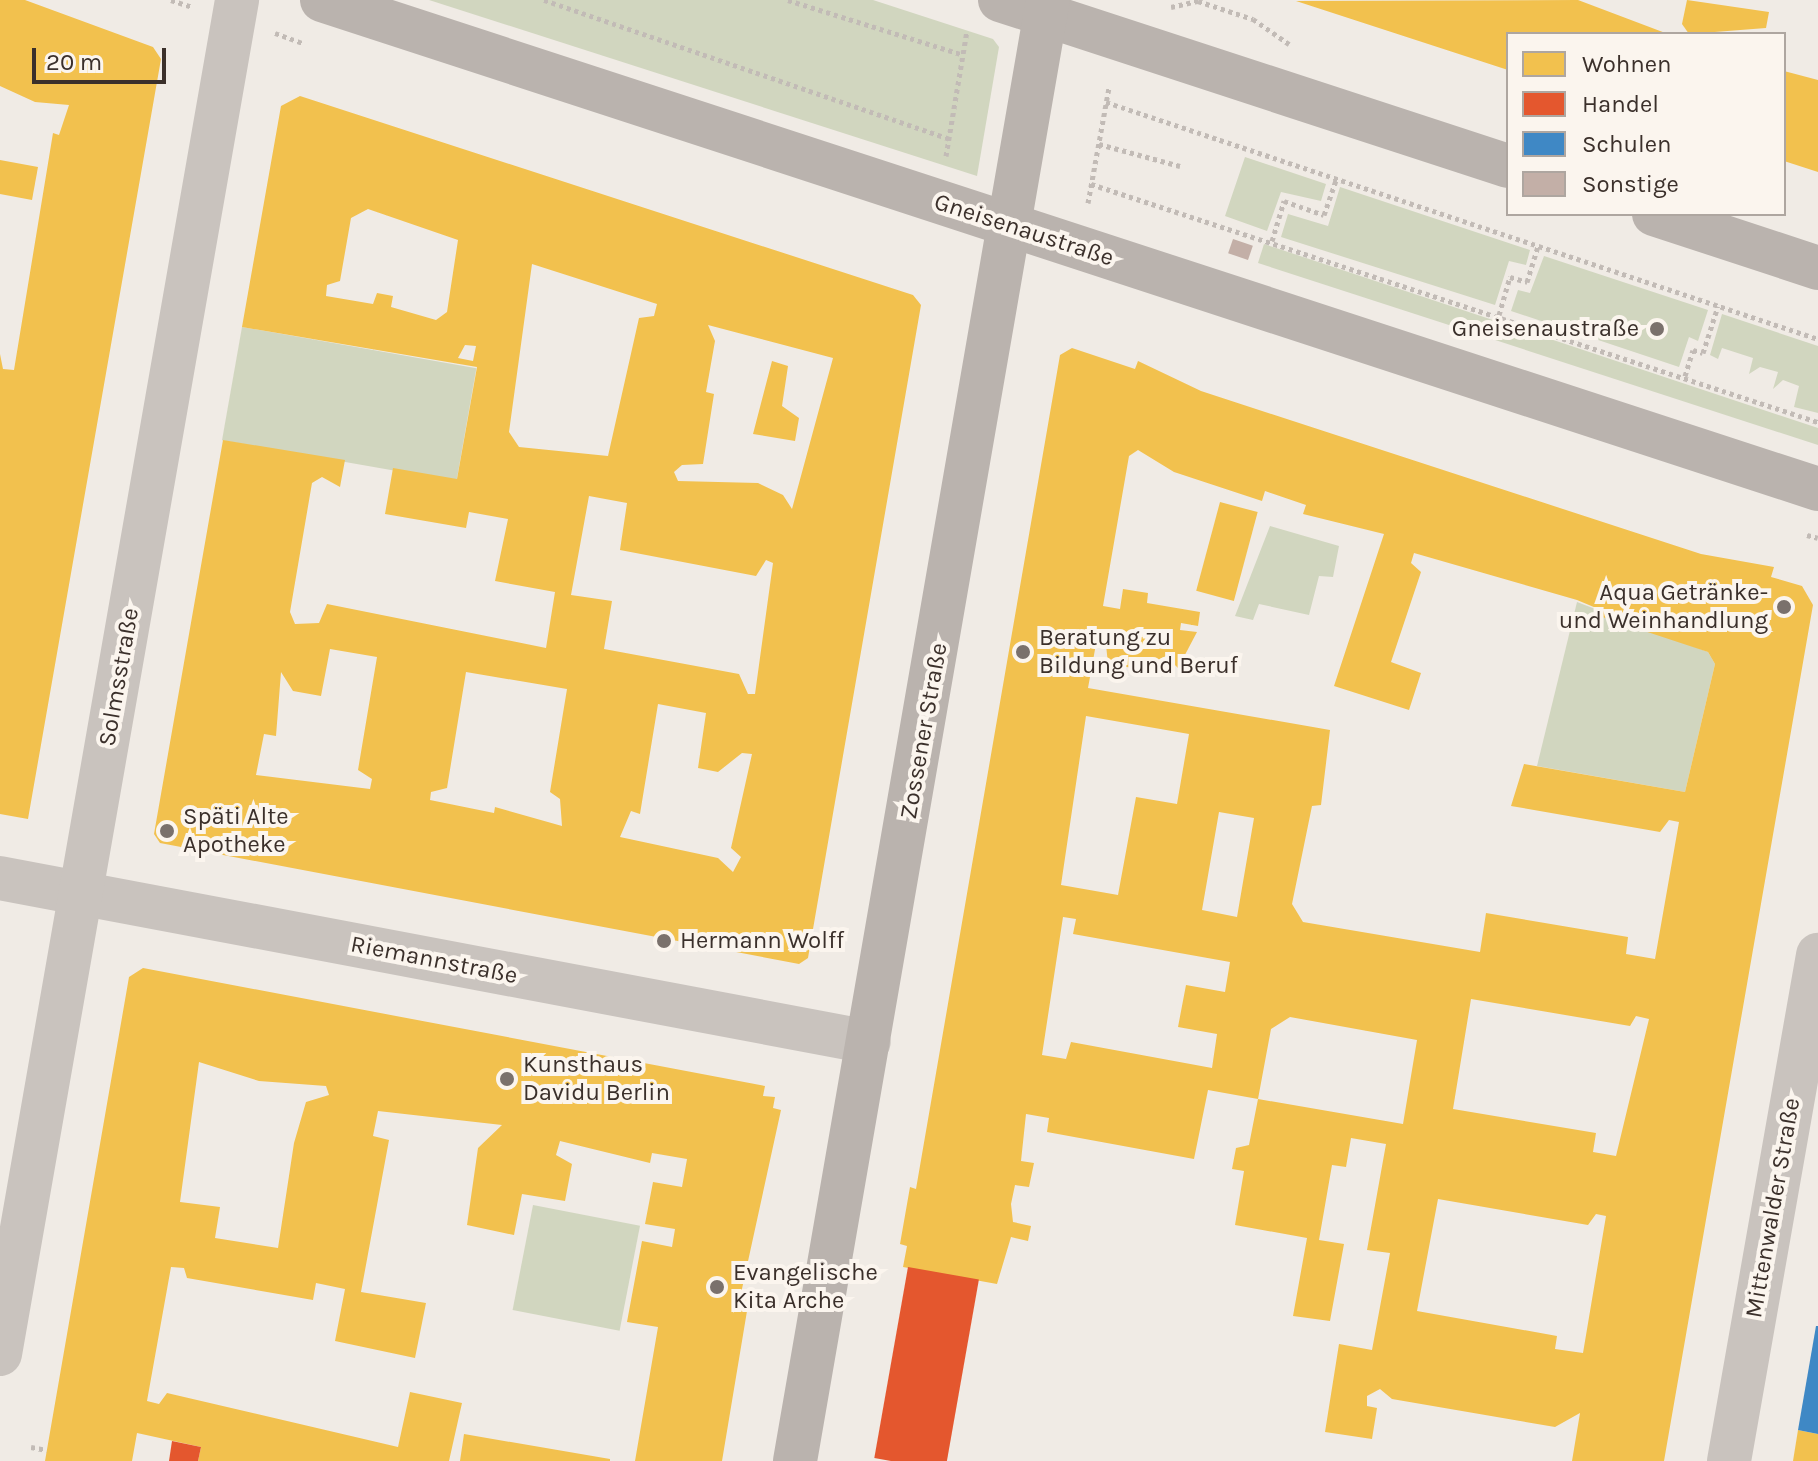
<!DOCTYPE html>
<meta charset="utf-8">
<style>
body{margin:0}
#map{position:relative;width:1818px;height:1461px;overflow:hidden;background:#f0ebe5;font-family:Karla,sans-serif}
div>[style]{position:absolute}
.green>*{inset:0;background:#d1d6bf;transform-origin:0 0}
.homes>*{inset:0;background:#f2c14e;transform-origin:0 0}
.shops>*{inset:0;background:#e4572e;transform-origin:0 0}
.schools>*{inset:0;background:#3f88c5}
.building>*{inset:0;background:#c3afa7;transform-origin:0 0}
.path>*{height:5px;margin-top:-2.5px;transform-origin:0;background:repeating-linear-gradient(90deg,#c2bbb6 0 4px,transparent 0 8px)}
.street>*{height:44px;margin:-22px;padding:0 22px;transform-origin:22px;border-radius:22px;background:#c9c3be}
.secondary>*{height:44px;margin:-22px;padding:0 22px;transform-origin:22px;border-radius:22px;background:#bab3ae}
.dots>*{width:22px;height:22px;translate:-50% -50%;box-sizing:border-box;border:4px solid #fbf5ee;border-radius:50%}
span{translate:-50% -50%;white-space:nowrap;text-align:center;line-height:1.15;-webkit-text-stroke:8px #fbf5ee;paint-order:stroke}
.street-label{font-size:24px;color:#3b302b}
.poi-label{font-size:24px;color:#3b302b}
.right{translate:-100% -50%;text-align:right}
.left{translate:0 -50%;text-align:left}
.legend{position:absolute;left:1506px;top:32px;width:280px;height:184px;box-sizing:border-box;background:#fbf5ee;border:2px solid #aea6a0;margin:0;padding:10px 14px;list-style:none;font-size:24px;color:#3b302b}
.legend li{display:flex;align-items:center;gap:16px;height:40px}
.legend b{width:40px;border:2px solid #aea6a0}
.scale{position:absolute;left:32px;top:48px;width:134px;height:36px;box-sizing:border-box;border:4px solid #3b302b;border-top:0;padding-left:10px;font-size:24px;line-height:28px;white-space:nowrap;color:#3b302b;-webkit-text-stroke:6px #fbf5ee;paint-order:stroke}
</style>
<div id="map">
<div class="green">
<i style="clip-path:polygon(429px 0,873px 0,993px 39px,999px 47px,977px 176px)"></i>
<i style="clip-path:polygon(1245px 157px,1326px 184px,1321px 201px,1281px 192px,1267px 231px,1225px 216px)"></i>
<i style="clip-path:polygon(1340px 187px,1530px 250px,1526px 265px,1509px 261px,1495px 305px,1281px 237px,1288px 214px,1328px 226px)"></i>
<i style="clip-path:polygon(1264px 244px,1818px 428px,1818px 445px,1258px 263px)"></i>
<i style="clip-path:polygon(1544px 256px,1708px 310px,1698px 341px,1689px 337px,1679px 367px,1511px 311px,1518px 290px,1530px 293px)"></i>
<i style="clip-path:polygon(1722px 314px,1818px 346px,1818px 413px,1794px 407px,1799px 386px,1783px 380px,1773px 389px,1778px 372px,1760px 367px,1749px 374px,1753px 358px,1722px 348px,1718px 359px,1710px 355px)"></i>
<i style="left:242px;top:327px;width:238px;height:115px;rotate:10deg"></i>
<i style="clip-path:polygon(1270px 526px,1339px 546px,1333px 577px,1319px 576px,1309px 615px,1259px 604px,1253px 620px,1235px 616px)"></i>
<i style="clip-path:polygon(1577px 602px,1708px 652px,1715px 664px,1685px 792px,1537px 766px)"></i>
<i style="left:533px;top:1205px;width:109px;height:107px;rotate:11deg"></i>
</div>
<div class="homes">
<i style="clip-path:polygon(0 0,25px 0,153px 47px,161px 59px,28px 819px,0 814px,0 354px,3px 369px,14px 370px,53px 133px,59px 135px,69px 105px,35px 102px,0 86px)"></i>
<i style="clip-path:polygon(1578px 0,1668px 34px,1508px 34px,1508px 70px,1296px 1px)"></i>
<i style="clip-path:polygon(1687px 0,1769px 12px,1766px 28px,1689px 34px,1682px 24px)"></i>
<i style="clip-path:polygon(1784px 71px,1818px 80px,1818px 172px,1784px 161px)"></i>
<i style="clip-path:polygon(evenodd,300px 96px,913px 295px,921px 305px,808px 958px,799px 964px,160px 843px,154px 834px,223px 440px,345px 460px,340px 487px,322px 477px,312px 483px,290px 612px,295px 624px,319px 623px,327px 604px,546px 648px,555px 592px,495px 581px,508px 519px,469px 512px,466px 528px,385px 514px,393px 468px,457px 479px,477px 367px,242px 327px,281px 106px,300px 96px,368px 209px,458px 240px,447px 312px,436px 320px,391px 307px,393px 296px,377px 293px,373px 304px,326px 296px,327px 285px,340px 281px,351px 218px,368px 209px,300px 96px,532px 264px,657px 304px,654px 316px,639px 318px,608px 456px,519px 447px,509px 432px,532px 264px,300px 96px,708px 325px,833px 358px,792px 509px,783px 495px,758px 483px,678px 481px,674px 472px,682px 465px,703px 464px,714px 394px,706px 392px,715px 341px,708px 325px,300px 96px,465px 345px,476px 346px,473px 361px,458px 358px,465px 345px,300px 96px,589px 496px,627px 503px,620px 550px,756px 576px,766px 560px,773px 563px,755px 694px,748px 694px,739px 674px,604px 649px,612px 601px,571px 595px,589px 496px,300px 96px,330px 649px,377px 657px,358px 770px,372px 779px,370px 789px,256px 775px,264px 734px,276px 736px,281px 672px,293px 691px,321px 696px,330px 649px,300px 96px,466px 672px,567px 689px,550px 792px,560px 799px,562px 826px,495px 807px,494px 813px,430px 800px,431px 792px,447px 788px,466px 672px,300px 96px,658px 704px,706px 713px,698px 768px,718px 772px,742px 753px,752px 754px,731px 848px,741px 857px,733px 872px,718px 858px,620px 837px,631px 811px,640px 814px,658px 704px)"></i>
<i style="clip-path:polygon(0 160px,38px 167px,32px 200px,0 194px)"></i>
<i style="clip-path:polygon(evenodd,1072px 348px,1135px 369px,1138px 361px,1201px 391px,1701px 554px,1774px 567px,1771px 577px,1802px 586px,1813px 605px,1664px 1461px,1572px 1461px,1580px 1413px,1555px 1427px,1392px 1399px,1380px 1389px,1367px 1396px,1367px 1406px,1377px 1408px,1372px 1439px,1325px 1432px,1339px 1344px,1372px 1350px,1390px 1253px,1367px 1250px,1386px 1144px,1351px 1138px,1346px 1167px,1332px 1165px,1319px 1240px,1344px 1244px,1330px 1321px,1293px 1316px,1307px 1238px,1235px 1225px,1244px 1171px,1232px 1169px,1236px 1148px,1249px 1145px,1258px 1099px,1403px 1124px,1417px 1040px,1290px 1017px,1271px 1029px,1258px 1099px,1208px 1090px,1194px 1159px,1047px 1132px,1049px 1118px,1026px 1114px,1021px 1161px,1034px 1163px,1029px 1187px,1015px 1185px,1011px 1204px,1013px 1222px,1031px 1226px,1028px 1241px,1011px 1237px,997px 1284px,903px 1267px,907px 1246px,900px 1244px,910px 1187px,916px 1189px,1060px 355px,1072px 348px,1138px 450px,1174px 472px,1262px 501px,1265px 491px,1306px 505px,1303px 514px,1384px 534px,1334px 686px,1409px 710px,1421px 673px,1391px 662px,1421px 572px,1411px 563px,1414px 553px,1577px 600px,1601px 610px,1599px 616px,1708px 652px,1715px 664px,1685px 792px,1524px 764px,1511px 806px,1660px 832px,1669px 820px,1679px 822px,1655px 959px,1626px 954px,1628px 937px,1486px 913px,1480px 952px,1303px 922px,1292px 904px,1312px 806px,1321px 805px,1330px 730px,1088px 688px,1098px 633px,1105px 635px,1108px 664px,1139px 669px,1166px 656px,1178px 668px,1197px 632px,1180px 630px,1181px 623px,1198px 626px,1200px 612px,1147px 603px,1148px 593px,1123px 589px,1120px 609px,1103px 606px,1129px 456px,1138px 450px,1072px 348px,1086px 716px,1189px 734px,1177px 804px,1136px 797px,1118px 895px,1061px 885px,1086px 716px,1072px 348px,1219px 812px,1254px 818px,1237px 917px,1202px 910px,1219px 812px,1072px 348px,1063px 917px,1076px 919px,1073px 934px,1230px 962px,1225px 992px,1186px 985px,1178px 1027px,1217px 1034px,1212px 1068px,1071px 1042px,1066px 1059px,1042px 1055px,1063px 917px,1072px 348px,1471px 999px,1630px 1026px,1636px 1016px,1649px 1019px,1616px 1156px,1593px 1152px,1596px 1133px,1453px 1109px,1471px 999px,1072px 348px,1438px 1199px,1588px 1225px,1596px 1214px,1606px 1216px,1583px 1353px,1555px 1349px,1557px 1336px,1417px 1311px,1438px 1199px)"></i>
<i style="clip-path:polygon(772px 361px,788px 366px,782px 406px,799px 418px,795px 441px,753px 434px)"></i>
<i style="left:1220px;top:502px;width:39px;height:92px;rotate:15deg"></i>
<i style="clip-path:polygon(evenodd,143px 968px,765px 1086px,763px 1096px,775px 1097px,773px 1108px,781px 1110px,740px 1298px,749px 1299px,722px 1461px,635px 1461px,658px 1327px,627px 1322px,642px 1241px,672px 1247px,675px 1229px,645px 1224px,653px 1182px,682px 1187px,687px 1159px,652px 1153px,650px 1163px,560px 1141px,556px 1155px,572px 1164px,565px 1201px,522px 1194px,514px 1235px,467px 1225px,478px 1148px,502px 1125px,378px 1111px,373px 1136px,389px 1140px,361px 1292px,426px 1303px,415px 1358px,335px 1341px,345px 1289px,316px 1283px,313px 1300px,187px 1278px,184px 1268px,171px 1267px,147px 1401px,159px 1404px,167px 1393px,398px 1447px,410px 1392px,462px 1403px,449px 1461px,198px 1461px,201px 1447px,137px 1433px,132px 1461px,45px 1461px,129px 977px,143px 968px,199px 1062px,259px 1081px,326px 1086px,329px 1095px,306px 1102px,294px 1143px,278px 1248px,215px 1238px,220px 1207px,180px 1202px,199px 1062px)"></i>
<i style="clip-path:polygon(1798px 1430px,1818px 1434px,1818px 1461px,1793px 1461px)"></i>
<i style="clip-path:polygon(464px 1434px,610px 1459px,610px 1461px,460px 1461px)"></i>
</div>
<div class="shops">
<i style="left:908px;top:1267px;width:72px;height:194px;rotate:10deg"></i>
<i style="clip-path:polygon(172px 1441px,201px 1447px,198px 1461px,169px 1461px)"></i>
</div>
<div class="schools">
<i style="clip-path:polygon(1816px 1326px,1818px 1326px,1818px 1434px,1798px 1430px)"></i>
</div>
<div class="building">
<i style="left:1233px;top:239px;width:21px;height:15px;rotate:19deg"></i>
</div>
<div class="path">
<i style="left:171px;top:0;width:23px;rotate:18deg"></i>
<i style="left:544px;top:0;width:428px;rotate:18.9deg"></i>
<i style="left:788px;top:0;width:183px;rotate:17.4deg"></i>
<i style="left:1171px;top:7px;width:28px;rotate:-13deg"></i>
<i style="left:1198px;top:1px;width:58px;rotate:18.1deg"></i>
<i style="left:1253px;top:19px;width:44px;rotate:34.8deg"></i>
<i style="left:275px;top:33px;width:30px;rotate:20deg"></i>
<i style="left:1106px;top:102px;width:750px;rotate:18.41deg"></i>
<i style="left:1099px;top:144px;width:84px;rotate:15.2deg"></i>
<i style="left:946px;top:156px;width:127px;rotate:-80.5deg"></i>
<i style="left:1091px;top:184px;width:765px;rotate:18.13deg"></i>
<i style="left:1088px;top:203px;width:117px;rotate:-79.7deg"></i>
<i style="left:1272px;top:241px;width:42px;rotate:-73.3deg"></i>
<i style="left:1284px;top:201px;width:42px;rotate:19.3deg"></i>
<i style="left:1324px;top:215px;width:39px;rotate:-71deg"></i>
<i style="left:1499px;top:315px;width:40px;rotate:-74deg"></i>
<i style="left:1510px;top:277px;width:18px;rotate:16deg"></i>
<i style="left:1527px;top:282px;width:37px;rotate:-73deg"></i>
<i style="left:1685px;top:376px;width:27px;rotate:-73deg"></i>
<i style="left:1693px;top:350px;width:10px;rotate:17deg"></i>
<i style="left:1703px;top:353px;width:49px;rotate:-72.3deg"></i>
<i style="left:1807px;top:535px;width:11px;rotate:15deg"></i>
<i style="left:31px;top:1447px;width:16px;rotate:11deg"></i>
</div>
<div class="street">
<i style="left:0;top:878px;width:884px;rotate:10.69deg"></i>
<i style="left:0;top:1354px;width:1375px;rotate:-80.07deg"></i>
<i style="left:1729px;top:1461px;width:514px;rotate:-80.02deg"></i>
</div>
<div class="secondary">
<i style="left:322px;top:0;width:1574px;rotate:18.1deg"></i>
<i style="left:1000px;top:0;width:534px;rotate:18.1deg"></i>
<i style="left:1654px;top:214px;width:173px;rotate:18.2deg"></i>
<i style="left:795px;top:1461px;width:1483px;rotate:-80.18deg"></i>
</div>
<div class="dots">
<i style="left:1657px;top:329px;background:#7a716c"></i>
<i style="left:1784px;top:607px;background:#7a716c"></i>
<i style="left:1023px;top:652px;background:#7a716c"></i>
<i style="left:167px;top:831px;background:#7a716c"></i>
<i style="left:664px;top:941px;background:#7a716c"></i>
<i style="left:507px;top:1079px;background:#7a716c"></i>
<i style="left:717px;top:1287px;background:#7a716c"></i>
</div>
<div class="street-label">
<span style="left:1024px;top:230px;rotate:18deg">Gneisenaustraße</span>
<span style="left:119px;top:677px;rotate:-80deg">Solmsstraße</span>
<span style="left:924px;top:731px;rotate:-80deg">Zossener Straße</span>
<span style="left:434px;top:960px;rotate:11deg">Riemannstraße</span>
<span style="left:1773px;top:1208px;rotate:-80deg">Mittenwalder Straße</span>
</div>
<div class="poi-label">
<span class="right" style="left:1639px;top:329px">Gneisenaustraße</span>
<span class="right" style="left:1768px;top:607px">Aqua Getränke-<br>und Weinhandlung</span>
<span class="left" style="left:1039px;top:652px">Beratung zu<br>Bildung und Beruf</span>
<span class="left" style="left:183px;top:831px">Späti Alte<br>Apotheke</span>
<span class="left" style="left:680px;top:941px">Hermann Wolff</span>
<span class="left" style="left:523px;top:1079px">Kunsthaus<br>Davidu Berlin</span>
<span class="left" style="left:733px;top:1287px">Evangelische<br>Kita Arche</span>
</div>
<ul class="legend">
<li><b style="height:22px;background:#f2c14e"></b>Wohnen</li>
<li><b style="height:22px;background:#e4572e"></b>Handel</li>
<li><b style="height:22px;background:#3f88c5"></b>Schulen</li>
<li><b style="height:22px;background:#c3afa7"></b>Sonstige</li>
</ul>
<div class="scale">20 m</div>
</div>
